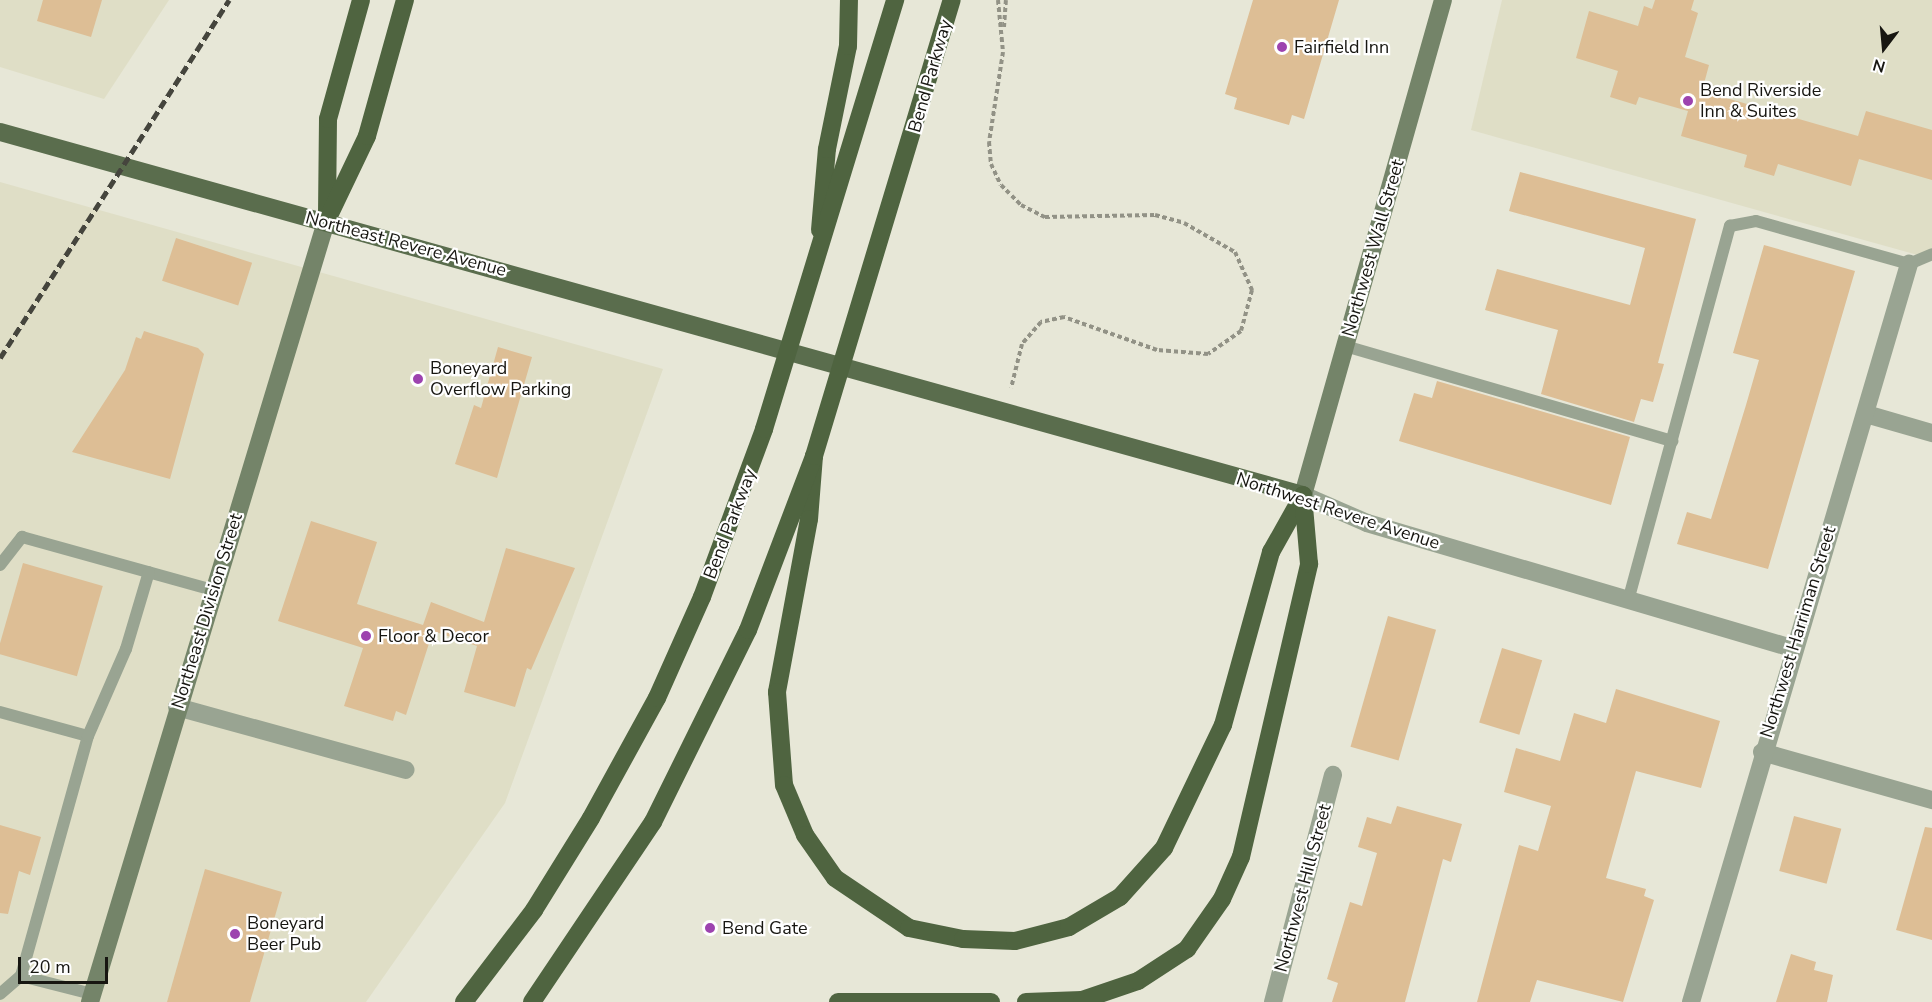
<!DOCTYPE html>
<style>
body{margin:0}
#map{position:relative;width:1932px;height:1002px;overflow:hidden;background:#e7e7d7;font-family:"Nunito Sans",sans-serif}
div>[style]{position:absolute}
.built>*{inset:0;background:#dfdec6}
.building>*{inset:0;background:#ddbe95;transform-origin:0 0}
.path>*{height:4px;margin-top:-2px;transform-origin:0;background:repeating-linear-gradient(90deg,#929286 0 4.5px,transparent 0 7.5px)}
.service>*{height:12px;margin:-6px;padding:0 6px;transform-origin:6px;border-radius:6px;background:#99a492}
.minor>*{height:18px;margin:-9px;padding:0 9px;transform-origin:9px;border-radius:9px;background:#99a492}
.secondary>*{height:18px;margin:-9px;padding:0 9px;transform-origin:9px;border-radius:9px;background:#748469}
.primary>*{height:18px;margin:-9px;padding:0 9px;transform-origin:9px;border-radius:9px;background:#5a6d4d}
.trunk>*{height:18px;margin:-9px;padding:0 9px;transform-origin:9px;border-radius:9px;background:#4f6440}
.rail>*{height:4.5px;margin-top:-2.25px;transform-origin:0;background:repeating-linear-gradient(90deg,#45453d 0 9px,transparent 0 13.5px)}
.dots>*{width:16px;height:16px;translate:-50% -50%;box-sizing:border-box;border:3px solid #fff;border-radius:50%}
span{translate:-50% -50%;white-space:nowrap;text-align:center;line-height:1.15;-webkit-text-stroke:4.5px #fff;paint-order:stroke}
.poi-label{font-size:18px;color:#171611}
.left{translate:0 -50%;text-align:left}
.street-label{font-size:18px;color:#171611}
.north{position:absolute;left:1854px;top:18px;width:60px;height:60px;-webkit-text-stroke:4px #fff;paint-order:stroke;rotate:196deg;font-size:16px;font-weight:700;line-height:24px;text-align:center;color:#171611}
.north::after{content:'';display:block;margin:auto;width:21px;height:27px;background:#171611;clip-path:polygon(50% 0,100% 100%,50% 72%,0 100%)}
.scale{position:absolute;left:18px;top:957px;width:90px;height:27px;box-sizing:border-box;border:3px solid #171611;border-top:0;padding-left:8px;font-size:18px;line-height:21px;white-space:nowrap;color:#171611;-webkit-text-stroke:4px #fff;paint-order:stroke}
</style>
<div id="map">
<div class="built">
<i style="clip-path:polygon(0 0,169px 0,104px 99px,0 67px)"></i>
<i style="clip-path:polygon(1502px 0,1932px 0,1932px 259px,1471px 130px)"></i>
<i style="clip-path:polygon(0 182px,663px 369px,505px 803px,366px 1002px,0 1002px)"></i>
</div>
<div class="building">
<i style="clip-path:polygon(43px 0,102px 0,91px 37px,37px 21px)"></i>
<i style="clip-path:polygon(1253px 0,1339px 0,1304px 119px,1292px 115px,1289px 125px,1234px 109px,1237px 98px,1225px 94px)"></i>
<i style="clip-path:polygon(1655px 0,1694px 0,1691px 10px,1698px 13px,1685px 57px,1709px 65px,1702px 91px,1858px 136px,1866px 111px,1932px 130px,1932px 180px,1859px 159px,1851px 186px,1778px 164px,1774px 176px,1744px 167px,1747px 155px,1681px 136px,1688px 111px,1639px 97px,1636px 105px,1610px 97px,1618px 71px,1576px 58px,1589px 11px,1638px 26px,1644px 6px,1652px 9px)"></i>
<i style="clip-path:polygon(1520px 172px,1696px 219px,1658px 363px,1664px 364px,1653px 402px,1641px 399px,1634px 422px,1541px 394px,1558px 330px,1485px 310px,1497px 269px,1630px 305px,1645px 248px,1509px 211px)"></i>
<i style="left:176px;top:238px;width:80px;height:45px;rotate:18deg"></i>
<i style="clip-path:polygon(1764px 245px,1855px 271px,1768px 569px,1677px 544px,1687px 512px,1711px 519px,1746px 405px,1759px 360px,1733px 353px)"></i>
<i style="clip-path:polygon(144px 331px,198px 348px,204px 354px,170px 479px,72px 452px,125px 370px,136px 337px,141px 339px)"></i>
<i style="clip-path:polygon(498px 347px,532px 357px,497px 478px,455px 464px,474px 405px,481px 408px)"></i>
<i style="clip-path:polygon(1437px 381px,1630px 437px,1611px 505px,1399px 441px,1414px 393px,1432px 398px)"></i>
<i style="clip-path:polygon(311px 521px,377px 542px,357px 604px,423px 625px,431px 602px,484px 622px,506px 548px,575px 568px,531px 670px,527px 668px,515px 707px,464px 692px,477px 646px,433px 631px,406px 715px,396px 711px,393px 721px,344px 706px,363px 648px,278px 621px)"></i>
<i style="left:23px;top:563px;width:83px;height:94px;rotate:16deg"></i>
<i style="left:1388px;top:616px;width:50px;height:136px;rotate:16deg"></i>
<i style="left:1502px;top:648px;width:42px;height:78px;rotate:17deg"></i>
<i style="clip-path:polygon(1616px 689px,1720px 721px,1701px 788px,1636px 771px,1606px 878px,1646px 889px,1644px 896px,1654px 900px,1623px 1002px,1537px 980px,1530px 1002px,1477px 1002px,1519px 845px,1538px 851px,1551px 806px,1504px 792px,1516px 748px,1560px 761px,1574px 713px,1606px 723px)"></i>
<i style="clip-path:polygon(1397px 806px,1462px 824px,1451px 862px,1443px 859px,1405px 1002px,1332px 1002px,1338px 983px,1327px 979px,1350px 902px,1362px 906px,1377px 853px,1358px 847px,1367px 817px,1391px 824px)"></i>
<i style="left:1794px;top:816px;width:49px;height:57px;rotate:15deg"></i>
<i style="clip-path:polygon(0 825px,41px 837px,30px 875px,19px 871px,8px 914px,0 913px)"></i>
<i style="clip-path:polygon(1925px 827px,1932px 828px,1932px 940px,1896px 930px)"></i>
<i style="clip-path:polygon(205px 869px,282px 892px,250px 1002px,167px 1002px)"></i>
<i style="clip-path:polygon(1791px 954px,1816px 962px,1814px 970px,1833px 975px,1827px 1002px,1776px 1002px)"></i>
</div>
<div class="path">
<i style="left:998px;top:0;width:52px;rotate:84.5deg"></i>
<i style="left:1003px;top:52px;width:91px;rotate:98.8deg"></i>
<i style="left:989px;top:142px;width:22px;rotate:85deg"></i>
<i style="left:991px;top:164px;width:23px;rotate:65deg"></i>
<i style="left:1001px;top:185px;width:28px;rotate:45deg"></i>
<i style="left:1021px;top:205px;width:27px;rotate:27deg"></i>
<i style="left:1045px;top:217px;width:110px;rotate:-1deg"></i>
<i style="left:1155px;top:215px;width:30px;rotate:15deg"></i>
<i style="left:1184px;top:223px;width:59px;rotate:29.6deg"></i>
<i style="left:1235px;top:252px;width:42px;rotate:65.9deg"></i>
<i style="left:1252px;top:290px;width:42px;rotate:105deg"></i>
<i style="left:1241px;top:331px;width:40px;rotate:145.1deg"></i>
<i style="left:1208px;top:354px;width:51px;rotate:-175.5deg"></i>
<i style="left:1157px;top:350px;width:99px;rotate:-160.5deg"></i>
<i style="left:1064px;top:317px;width:24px;rotate:168deg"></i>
<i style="left:1041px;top:322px;width:29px;rotate:131deg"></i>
<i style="left:1022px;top:344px;width:45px;rotate:104deg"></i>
<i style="left:1004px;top:27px;width:27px;rotate:-86deg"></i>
</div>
<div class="service">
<i style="left:1345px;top:346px;width:341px;rotate:16.2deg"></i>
<i style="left:0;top:565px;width:36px;rotate:-52deg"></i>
<i style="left:22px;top:537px;width:198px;rotate:15.5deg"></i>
<i style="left:1628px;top:601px;width:389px;rotate:-74.8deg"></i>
<i style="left:1730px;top:226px;width:26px;rotate:-11deg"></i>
<i style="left:1756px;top:221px;width:159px;rotate:15.7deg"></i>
<i style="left:1909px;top:264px;width:25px;rotate:-23deg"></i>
<i style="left:0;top:712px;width:91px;rotate:15.3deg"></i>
<i style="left:88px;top:736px;width:249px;rotate:105.6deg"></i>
<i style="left:88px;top:736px;width:95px;rotate:-66.4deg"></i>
<i style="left:126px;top:649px;width:80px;rotate:-73.4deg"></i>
<i style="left:0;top:994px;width:28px;rotate:-41deg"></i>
<i style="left:21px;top:976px;width:73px;rotate:14.2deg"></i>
</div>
<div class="minor">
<i style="left:1866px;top:414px;width:69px;rotate:16.1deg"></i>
<i style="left:1303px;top:495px;width:70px;rotate:23.6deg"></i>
<i style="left:1367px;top:523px;width:443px;rotate:16.4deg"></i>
<i style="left:177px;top:707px;width:237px;rotate:15.4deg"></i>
<i style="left:1762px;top:752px;width:177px;rotate:15.8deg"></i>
<i style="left:1273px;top:1002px;width:235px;rotate:-75.2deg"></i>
<i style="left:1691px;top:1002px;width:770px;rotate:-73.54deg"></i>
</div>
<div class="secondary">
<i style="left:1303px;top:495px;width:514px;rotate:-74.21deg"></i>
<i style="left:90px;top:1002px;width:815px;rotate:-73.17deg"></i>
</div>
<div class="primary">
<i style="left:0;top:132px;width:1353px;rotate:15.57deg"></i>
</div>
<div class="trunk">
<i style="left:327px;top:214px;width:95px;rotate:-89.4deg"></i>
<i style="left:328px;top:119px;width:123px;rotate:-74.5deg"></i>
<i style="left:326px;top:222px;width:95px;rotate:-64.5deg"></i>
<i style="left:367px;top:136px;width:141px;rotate:-74.4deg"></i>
<i style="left:820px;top:230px;width:81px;rotate:-85.1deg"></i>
<i style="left:827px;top:149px;width:105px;rotate:-78.5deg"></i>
<i style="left:848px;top:46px;width:46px;rotate:-88.8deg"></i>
<i style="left:814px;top:456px;width:63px;rotate:94.5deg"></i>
<i style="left:809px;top:519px;width:176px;rotate:100.5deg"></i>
<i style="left:777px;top:692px;width:93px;rotate:85.7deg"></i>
<i style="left:784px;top:785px;width:54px;rotate:67.2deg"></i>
<i style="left:805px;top:835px;width:52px;rotate:55.1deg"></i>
<i style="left:835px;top:878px;width:89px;rotate:34deg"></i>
<i style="left:909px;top:928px;width:55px;rotate:11.5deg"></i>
<i style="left:963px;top:939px;width:52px;rotate:2.2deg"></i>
<i style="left:1015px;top:941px;width:56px;rotate:-14.5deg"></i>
<i style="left:1069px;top:927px;width:59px;rotate:-30.5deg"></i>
<i style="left:1120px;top:897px;width:66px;rotate:-48.1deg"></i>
<i style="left:1164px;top:848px;width:136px;rotate:-64.4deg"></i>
<i style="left:1223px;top:725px;width:180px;rotate:-74.5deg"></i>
<i style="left:1271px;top:552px;width:65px;rotate:-60.7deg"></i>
<i style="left:464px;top:1002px;width:116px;rotate:-52.7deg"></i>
<i style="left:534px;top:910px;width:108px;rotate:-58.2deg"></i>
<i style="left:591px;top:818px;width:137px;rotate:-61.2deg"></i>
<i style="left:657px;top:698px;width:111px;rotate:-66deg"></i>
<i style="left:702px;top:597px;width:179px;rotate:-69.7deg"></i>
<i style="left:764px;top:429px;width:449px;rotate:-73deg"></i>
<i style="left:532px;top:1002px;width:217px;rotate:-56.1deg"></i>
<i style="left:653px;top:822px;width:214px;rotate:-63.7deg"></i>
<i style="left:748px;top:630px;width:186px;rotate:-69.2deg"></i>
<i style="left:814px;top:456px;width:476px;rotate:-73.2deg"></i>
<i style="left:838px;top:1002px;width:153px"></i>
<i style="left:1026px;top:1002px;width:56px;rotate:-2deg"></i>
<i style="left:1082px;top:1000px;width:59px;rotate:-18.7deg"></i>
<i style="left:1138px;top:981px;width:59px;rotate:-33.1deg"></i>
<i style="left:1187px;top:949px;width:61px;rotate:-55deg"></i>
<i style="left:1222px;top:899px;width:46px;rotate:-65.7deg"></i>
<i style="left:1241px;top:857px;width:301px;rotate:-76.9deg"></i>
<i style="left:1309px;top:564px;width:69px;rotate:-95deg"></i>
</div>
<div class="rail">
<i style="left:0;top:358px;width:425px;rotate:-57.4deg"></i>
</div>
<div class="dots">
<i style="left:1282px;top:47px;background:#9d43af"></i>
<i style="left:1688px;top:101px;background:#9d43af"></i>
<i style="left:418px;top:379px;background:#9d43af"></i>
<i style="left:366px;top:636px;background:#9d43af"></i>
<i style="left:710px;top:928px;background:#9d43af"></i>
<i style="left:235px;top:934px;background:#9d43af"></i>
</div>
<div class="poi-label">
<span class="left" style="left:1294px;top:47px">Fairfield Inn</span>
<span class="left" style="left:1700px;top:101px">Bend Riverside<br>Inn &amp; Suites</span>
<span class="left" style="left:430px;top:379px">Boneyard<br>Overflow Parking</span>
<span class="left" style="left:378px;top:636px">Floor &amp; Decor</span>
<span class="left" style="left:247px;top:934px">Boneyard<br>Beer Pub</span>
<span class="left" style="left:722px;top:928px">Bend Gate</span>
</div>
<div class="street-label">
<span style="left:930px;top:76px;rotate:-74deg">Bend Parkway</span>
<span style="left:406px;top:244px;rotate:15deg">Northeast Revere Avenue</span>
<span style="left:1373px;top:248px;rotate:-74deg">Northwest Wall Street</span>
<span style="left:1338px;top:511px;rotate:18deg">Northwest Revere Avenue</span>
<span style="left:730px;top:524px;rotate:-69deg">Bend Parkway</span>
<span style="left:207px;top:611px;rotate:-73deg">Northeast Division Street</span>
<span style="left:1798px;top:632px;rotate:-73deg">Northwest Harriman Street</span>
<span style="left:1303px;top:888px;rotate:-75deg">Northwest Hill Street</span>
</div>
<div class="north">N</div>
<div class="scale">20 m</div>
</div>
